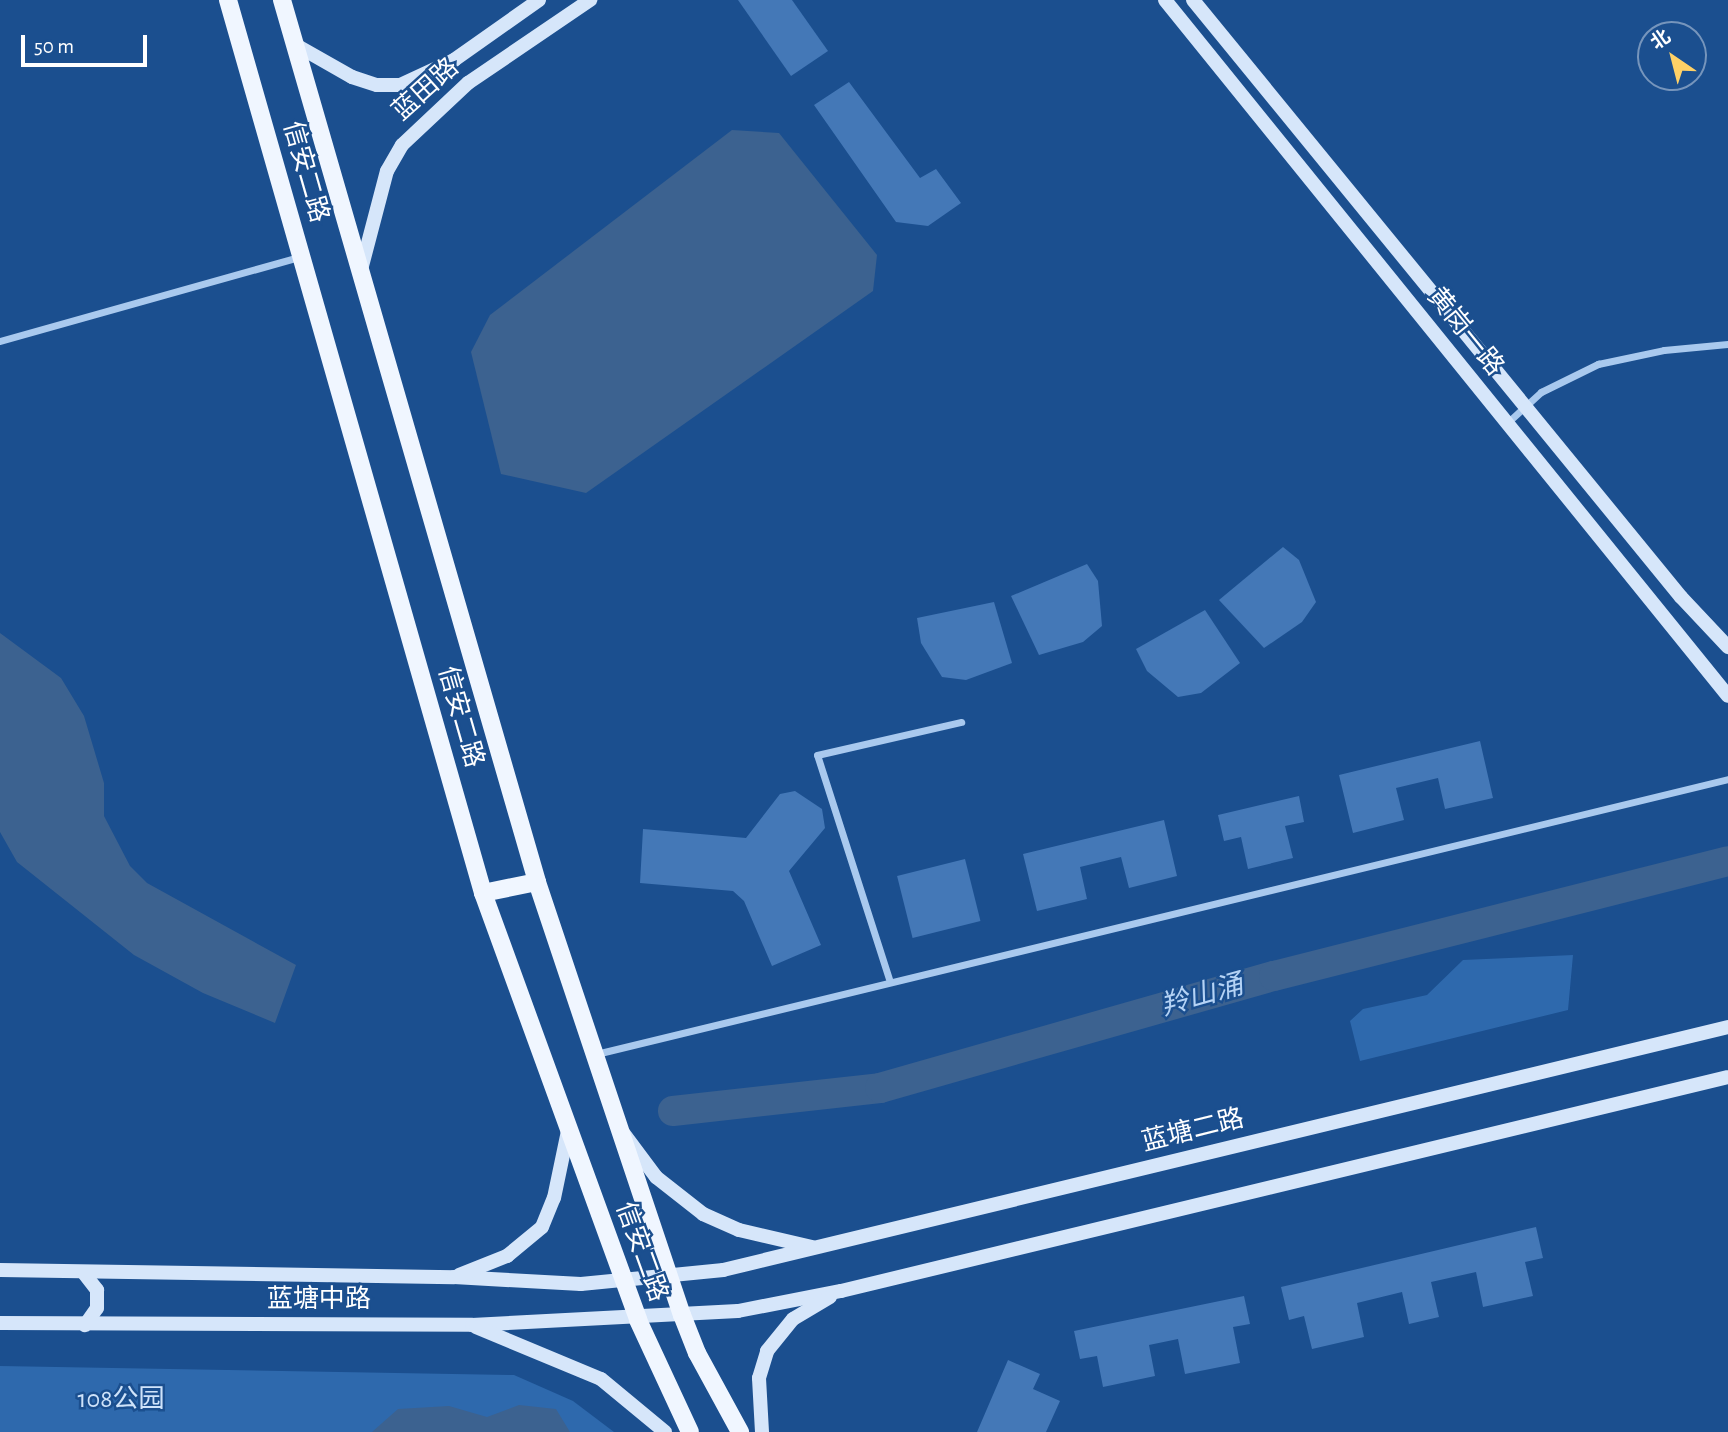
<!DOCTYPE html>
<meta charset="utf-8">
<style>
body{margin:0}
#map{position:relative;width:1728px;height:1432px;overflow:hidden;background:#1b4f8f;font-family:"Alegreya Sans","Noto Sans SC",sans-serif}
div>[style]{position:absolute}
.green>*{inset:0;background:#2e69ad}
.water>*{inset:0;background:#3c6290}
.river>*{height:30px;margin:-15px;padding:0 15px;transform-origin:15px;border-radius:15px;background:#3c6290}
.building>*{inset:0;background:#4478b7;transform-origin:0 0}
.street>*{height:7px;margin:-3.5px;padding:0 3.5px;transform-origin:3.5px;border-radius:3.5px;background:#a9c9ee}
.secondary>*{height:14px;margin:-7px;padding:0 7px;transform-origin:7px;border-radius:7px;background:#d6e6fa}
.primary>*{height:18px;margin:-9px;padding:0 9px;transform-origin:9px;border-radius:9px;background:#f0f6ff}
span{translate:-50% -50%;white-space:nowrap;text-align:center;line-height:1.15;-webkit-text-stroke:5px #1b4f8f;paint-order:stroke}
.street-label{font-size:26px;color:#fff}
.park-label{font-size:26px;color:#cfe3fa}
.water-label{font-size:28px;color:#b5d3f5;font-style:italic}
.north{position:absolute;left:1637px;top:21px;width:70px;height:70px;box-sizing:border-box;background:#1b4f8f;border:2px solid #7695bc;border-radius:50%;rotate:325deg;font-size:19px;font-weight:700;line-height:28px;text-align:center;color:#fff}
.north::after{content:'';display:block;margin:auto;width:24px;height:32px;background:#ffd166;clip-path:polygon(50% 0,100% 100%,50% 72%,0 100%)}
.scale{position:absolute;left:21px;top:35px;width:126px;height:32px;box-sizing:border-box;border:4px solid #fff;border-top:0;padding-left:9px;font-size:21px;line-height:24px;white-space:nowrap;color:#fff;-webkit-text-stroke:5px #1b4f8f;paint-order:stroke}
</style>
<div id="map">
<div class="green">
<i style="clip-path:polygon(1573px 955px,1568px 1010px,1360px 1061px,1350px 1021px,1363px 1009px,1427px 995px,1463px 960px)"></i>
<i style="clip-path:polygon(0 1366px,514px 1375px,573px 1401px,614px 1432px,0 1432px)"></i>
</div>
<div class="water">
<i style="clip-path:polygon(732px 130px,779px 133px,877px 255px,873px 291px,586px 493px,501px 474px,471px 352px,490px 315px)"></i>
<i style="clip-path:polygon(0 633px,61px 678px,84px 716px,104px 783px,104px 816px,130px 866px,147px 883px,296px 965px,275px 1023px,203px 993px,134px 955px,17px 862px,0 832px)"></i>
<i style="clip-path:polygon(519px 1405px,556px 1409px,570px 1432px,372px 1432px,398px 1409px,449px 1406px,487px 1417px)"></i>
</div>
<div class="river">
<i style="left:673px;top:1111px;width:208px;rotate:-6.3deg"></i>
<i style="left:880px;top:1088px;width:410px;rotate:-15.9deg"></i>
<i style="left:1274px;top:976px;width:468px;rotate:-14.2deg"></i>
</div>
<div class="building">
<i style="clip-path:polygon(738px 0,792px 0,828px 51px,791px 76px)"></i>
<i style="clip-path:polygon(849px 82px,920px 178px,936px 169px,961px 203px,928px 226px,896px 222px,814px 105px)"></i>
<i style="clip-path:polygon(1283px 547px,1299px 560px,1316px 602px,1302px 622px,1264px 648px,1219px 600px)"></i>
<i style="clip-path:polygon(1087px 564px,1098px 581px,1102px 626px,1083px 642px,1039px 655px,1011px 596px)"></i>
<i style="clip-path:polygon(994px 602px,1012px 663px,966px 680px,942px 677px,921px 643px,917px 618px)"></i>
<i style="clip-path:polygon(1205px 610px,1240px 663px,1201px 693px,1178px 697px,1147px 671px,1136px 649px)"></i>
<i style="clip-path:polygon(1480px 741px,1493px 798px,1445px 809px,1438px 778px,1396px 788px,1404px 820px,1353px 833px,1339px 775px)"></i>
<i style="clip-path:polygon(795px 791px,822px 809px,825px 828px,789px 871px,821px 945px,772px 966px,744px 901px,733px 891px,640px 883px,643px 829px,746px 838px,780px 794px)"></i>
<i style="clip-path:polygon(1299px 796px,1304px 822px,1285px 826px,1293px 858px,1248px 869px,1241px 837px,1224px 841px,1218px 815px)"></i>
<i style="clip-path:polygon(1164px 820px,1177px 876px,1129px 888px,1121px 857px,1080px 867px,1087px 899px,1037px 911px,1023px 854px)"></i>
<i style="left:965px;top:859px;width:64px;height:70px;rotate:76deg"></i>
<i style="clip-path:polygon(1536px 1227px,1543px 1258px,1525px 1262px,1533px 1296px,1483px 1307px,1476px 1272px,1431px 1282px,1439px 1317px,1409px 1324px,1402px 1292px,1357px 1303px,1364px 1337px,1312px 1349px,1304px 1316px,1289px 1320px,1281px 1287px)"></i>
<i style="clip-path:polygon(1244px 1296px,1250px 1324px,1233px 1327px,1240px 1363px,1185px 1374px,1178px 1339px,1149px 1345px,1155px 1376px,1103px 1387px,1097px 1356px,1080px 1359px,1074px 1331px)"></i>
<i style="clip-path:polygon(1008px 1360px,1040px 1374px,1033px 1389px,1060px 1401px,1046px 1432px,977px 1432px)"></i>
</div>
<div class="street">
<i style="left:0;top:341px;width:311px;rotate:-15.7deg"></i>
<i style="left:1507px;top:423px;width:46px;rotate:-42.4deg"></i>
<i style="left:1541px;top:392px;width:64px;rotate:-26.2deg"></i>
<i style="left:1598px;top:364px;width:67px;rotate:-12deg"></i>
<i style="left:1664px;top:350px;width:64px;rotate:-5.4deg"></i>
<i style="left:890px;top:982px;width:238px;rotate:-107.8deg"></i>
<i style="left:817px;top:755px;width:148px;rotate:-12.9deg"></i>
<i style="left:596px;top:1054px;width:1165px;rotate:-13.65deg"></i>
</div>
<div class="secondary">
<i style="left:1165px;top:0;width:895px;rotate:51.03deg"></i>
<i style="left:1193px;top:0;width:771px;rotate:50.74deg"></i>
<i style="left:1681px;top:597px;width:69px;rotate:46.8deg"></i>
<i style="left:294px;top:44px;width:67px;rotate:29.6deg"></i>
<i style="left:352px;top:77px;width:26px;rotate:18deg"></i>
<i style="left:377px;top:85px;width:23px"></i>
<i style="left:400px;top:85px;width:60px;rotate:-24.8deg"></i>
<i style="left:454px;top:60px;width:104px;rotate:-35.2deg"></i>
<i style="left:362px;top:266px;width:98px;rotate:-75.3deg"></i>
<i style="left:387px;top:171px;width:30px;rotate:-60deg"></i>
<i style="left:402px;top:145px;width:91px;rotate:-43.2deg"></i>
<i style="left:468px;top:83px;width:148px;rotate:-34.2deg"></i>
<i style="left:624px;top:1134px;width:54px;rotate:53.3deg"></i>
<i style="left:656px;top:1177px;width:60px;rotate:38.2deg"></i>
<i style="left:703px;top:1214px;width:39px;rotate:24deg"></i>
<i style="left:739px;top:1230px;width:75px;rotate:13.1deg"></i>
<i style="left:0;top:1270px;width:454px;rotate:0.9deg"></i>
<i style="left:454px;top:1277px;width:127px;rotate:3.2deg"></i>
<i style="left:581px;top:1284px;width:143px;rotate:-5.6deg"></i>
<i style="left:723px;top:1270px;width:1034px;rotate:-13.59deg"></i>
<i style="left:83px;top:1272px;width:23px;rotate:52deg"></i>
<i style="left:97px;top:1290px;width:18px;rotate:90deg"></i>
<i style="left:97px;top:1308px;width:21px;rotate:125deg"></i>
<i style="left:459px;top:1275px;width:52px;rotate:-21.6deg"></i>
<i style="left:507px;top:1256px;width:45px;rotate:-39.6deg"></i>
<i style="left:542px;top:1227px;width:31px;rotate:-68deg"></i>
<i style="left:554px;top:1198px;width:68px;rotate:-78.2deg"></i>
<i style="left:0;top:1323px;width:472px;rotate:0.2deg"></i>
<i style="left:472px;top:1325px;width:266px;rotate:-3deg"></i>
<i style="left:738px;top:1311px;width:105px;rotate:-11deg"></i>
<i style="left:841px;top:1291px;width:912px;rotate:-13.56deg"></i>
<i style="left:476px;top:1327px;width:135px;rotate:22.6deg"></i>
<i style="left:601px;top:1379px;width:83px;rotate:39.6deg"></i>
<i style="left:762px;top:1432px;width:54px;rotate:-93.2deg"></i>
<i style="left:759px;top:1378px;width:28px;rotate:-73deg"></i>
<i style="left:767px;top:1351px;width:41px;rotate:-50.9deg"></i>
<i style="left:793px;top:1319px;width:43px;rotate:-30.7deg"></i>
</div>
<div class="primary">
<i style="left:228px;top:0;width:929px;rotate:74.06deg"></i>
<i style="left:483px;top:893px;width:454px;rotate:70deg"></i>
<i style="left:638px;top:1320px;width:123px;rotate:65.1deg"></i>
<i style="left:282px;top:0;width:918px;rotate:73.87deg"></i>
<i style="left:537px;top:882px;width:457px;rotate:71.5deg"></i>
<i style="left:682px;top:1315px;width:41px;rotate:68.5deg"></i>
<i style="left:697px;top:1353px;width:90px;rotate:61.4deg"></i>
<i style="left:483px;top:893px;width:55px;rotate:-11.5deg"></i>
</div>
<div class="street-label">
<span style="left:426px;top:90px;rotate:-42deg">蓝田路</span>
<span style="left:305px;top:172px;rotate:74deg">信安二路</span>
<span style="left:1465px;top:332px;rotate:51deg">黄岗一路</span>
<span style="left:460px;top:717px;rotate:74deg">信安二路</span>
<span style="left:1193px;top:1131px;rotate:-14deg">蓝塘二路</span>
<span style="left:641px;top:1252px;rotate:70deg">信安二路</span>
<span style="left:319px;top:1300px">蓝塘中路</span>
</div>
<div class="park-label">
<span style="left:121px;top:1400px">108公园</span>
</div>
<div class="water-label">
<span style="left:1202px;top:996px;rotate:-16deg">羚山涌</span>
</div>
<div class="north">北</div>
<div class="scale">50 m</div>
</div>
